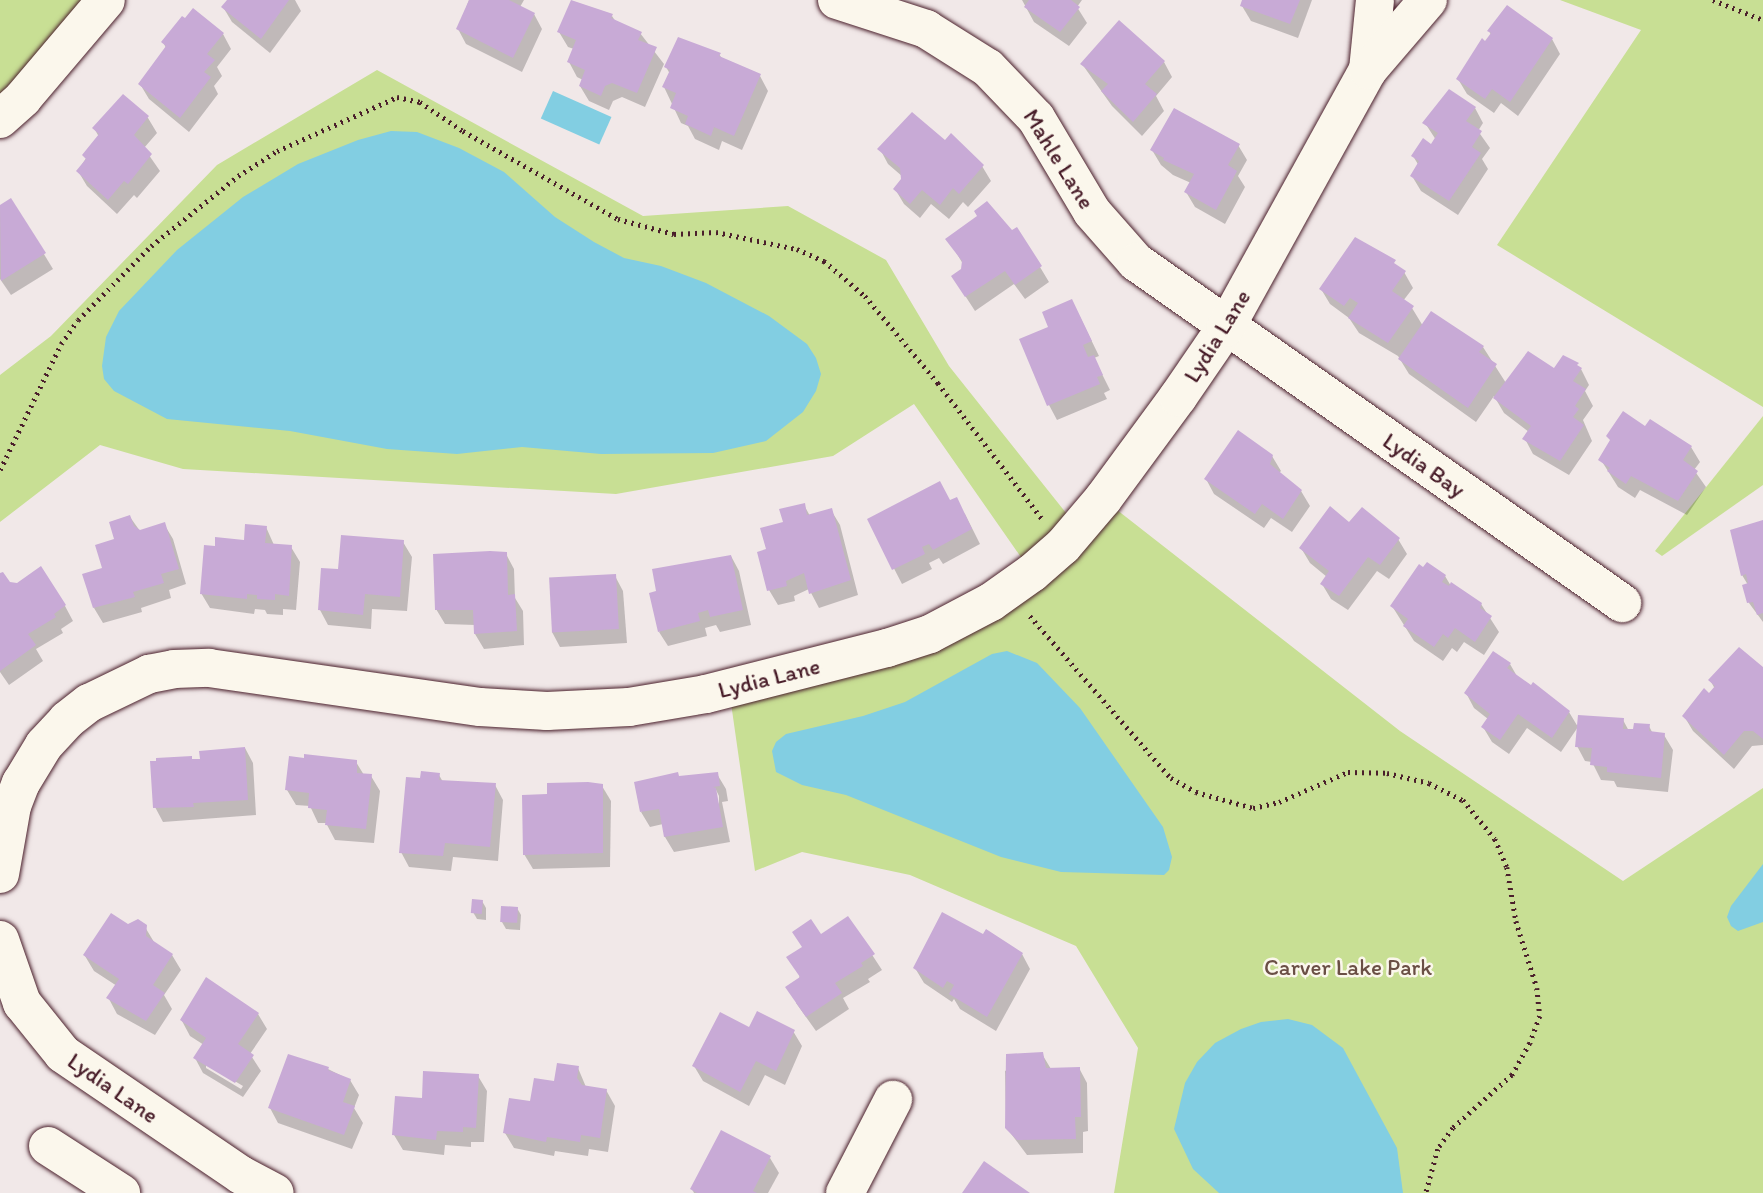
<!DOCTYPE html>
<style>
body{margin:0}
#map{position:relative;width:1763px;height:1193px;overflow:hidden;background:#f1e8e8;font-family:Itim,sans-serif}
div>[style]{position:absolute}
.green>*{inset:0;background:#c8df94}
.water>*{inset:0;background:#82cee2;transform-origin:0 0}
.shadow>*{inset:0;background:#0003}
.building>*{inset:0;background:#c8aad6;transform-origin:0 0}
.path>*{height:4.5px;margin-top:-2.25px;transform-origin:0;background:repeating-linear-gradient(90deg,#4a1f2b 0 2px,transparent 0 7px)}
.roads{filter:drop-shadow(0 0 2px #4a1f2b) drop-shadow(0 0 2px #4a1f2b)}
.minor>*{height:38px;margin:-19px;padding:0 19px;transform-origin:19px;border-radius:19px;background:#fbf7ec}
span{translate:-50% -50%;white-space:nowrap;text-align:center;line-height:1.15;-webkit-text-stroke:5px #fbf7ec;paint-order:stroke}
.street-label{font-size:23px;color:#4a1f2b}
.park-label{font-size:23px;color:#6a4f45}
</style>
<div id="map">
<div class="green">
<i style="clip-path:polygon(0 0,106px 0,0 119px)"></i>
<i style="clip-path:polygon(1560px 0,1763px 0,1763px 407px,1497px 245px,1641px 30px)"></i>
<i style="clip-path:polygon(377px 70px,643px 216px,788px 206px,886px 260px,949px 366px,1078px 528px,1103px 499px,1400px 731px,1623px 881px,1763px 788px,1763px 1193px,1114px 1193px,1138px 1048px,1076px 946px,910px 875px,802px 852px,755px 871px,729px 689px,887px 648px,1032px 573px,914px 404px,833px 456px,616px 494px,183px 469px,100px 445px,0 522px,0 375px,51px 336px,217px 165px)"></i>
<i style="clip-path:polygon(1763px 416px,1763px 485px,1662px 556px,1655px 551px)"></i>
</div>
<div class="water">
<i style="left:553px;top:91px;width:64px;height:30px;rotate:24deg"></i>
<i style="clip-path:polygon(391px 131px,417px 132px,459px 148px,504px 172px,555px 217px,594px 242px,624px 258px,661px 266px,706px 283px,769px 316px,807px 344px,816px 358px,821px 374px,816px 391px,803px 412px,766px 441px,713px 453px,601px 454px,522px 447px,457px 454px,387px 449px,290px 431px,167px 419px,114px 391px,104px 379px,102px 366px,106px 337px,119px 311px,177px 250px,243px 197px,298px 164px,358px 140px)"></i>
<i style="clip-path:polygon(1007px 651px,1037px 663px,1080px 708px,1163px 827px,1172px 857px,1169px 870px,1164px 875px,1061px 872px,1001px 857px,846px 795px,802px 785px,776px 772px,772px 751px,776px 742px,786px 734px,863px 716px,905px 702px,992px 654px)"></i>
<i style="clip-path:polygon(1763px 864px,1763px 922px,1738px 931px,1731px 926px,1727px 917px,1731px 906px)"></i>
<i style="clip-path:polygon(1288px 1019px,1312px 1025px,1343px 1048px,1397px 1148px,1403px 1193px,1219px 1193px,1193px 1169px,1174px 1129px,1185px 1083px,1197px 1062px,1215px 1043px,1241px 1029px,1261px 1022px)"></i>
</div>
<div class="shadow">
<i style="clip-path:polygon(229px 0,295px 0,301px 11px,270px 53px,232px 22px,223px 7px)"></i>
<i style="clip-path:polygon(469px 0,524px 0,520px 7px,534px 14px,542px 29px,522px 72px,466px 44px,458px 29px)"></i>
<i style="clip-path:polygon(1022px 0,1082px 0,1077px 7px,1087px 23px,1069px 46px,1034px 22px)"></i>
<i style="clip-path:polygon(1244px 0,1312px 0,1298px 38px,1251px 21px,1242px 6px)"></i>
<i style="clip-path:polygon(612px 16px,616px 22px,640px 33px,664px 64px,645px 107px,622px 97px,613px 101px,609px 110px,589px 101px,580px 86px,583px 80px,577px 77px,569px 62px,574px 49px,568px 47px,559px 32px)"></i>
<i style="clip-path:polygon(1489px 31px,1552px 39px,1560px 54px,1518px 116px,1501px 103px,1494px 113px,1467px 94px,1458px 79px,1491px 35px)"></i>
<i style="clip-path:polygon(223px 34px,231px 49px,217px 67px,222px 76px,214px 86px,218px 94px,189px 132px,149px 99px,140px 84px,166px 48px,163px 42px)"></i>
<i style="clip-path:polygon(719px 54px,723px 60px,760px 76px,768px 91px,742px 150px,722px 141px,719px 150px,695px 139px,688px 126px,681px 123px,664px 87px,670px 74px,666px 67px)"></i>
<i style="clip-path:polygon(1164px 62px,1172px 77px,1156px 96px,1164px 111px,1142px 136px,1112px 106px,1082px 64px)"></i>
<i style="clip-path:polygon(123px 97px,148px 118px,157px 133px,144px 148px,160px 171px,137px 198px,134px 195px,117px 214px,87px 186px,78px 171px,99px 137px,94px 128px)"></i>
<i style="clip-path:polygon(1475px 108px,1483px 123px,1478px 131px,1490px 148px,1482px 159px,1488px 169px,1458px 215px,1421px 191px,1412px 176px,1419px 166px,1413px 156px,1432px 146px,1436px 140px,1425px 123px)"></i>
<i style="clip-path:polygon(945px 143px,982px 166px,991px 181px,968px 207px,963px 202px,949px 219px,931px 204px,920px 218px,904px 204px,895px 189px,903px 177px,888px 164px,880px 149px)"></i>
<i style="clip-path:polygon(1238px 145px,1247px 160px,1238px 176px,1245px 187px,1225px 224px,1195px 207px,1186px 192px,1191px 183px,1173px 175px,1161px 165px,1152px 150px)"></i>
<i style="clip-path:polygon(11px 200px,53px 269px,11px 295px,0 279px,0 207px)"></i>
<i style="clip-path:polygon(948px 239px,1040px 267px,1049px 282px,1025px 299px,1014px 284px,975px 311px,953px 277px,962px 270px,963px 264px)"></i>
<i style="clip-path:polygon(1404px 272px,1413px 288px,1403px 301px,1412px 308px,1423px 326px,1483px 347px,1506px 383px,1554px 370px,1581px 369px,1589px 385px,1585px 391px,1593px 406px,1583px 420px,1592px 441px,1569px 475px,1533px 454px,1525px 439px,1529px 432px,1504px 413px,1494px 396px,1476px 422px,1409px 374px,1398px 356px,1359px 333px,1349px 318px,1330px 304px,1321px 289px)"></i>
<i style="clip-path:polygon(1080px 317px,1099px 356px,1094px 358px,1110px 390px,1104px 393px,1107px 399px,1057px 420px,1049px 405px)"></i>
<i style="clip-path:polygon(1645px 429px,1691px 447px,1700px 462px,1694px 470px,1706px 487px,1687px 515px,1640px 490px,1635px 498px,1618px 487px,1601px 460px)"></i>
<i style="clip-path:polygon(1272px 456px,1281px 471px,1279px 473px,1301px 491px,1310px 506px,1292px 532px,1271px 518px,1264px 528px,1214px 494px,1206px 479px)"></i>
<i style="clip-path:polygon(950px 502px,965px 514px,980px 544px,943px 564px,939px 558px,929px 563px,932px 569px,902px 584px,869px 520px)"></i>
<i style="clip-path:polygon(804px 505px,810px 516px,831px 510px,840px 525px,858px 595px,819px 608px,809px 589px,794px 596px,795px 601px,778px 605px,769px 590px,768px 551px,785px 523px)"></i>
<i style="clip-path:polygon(130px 517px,140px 531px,164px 524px,173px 539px,186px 584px,169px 590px,171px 598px,141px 608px,142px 612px,103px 623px,94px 608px,104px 569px)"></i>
<i style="clip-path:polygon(1763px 522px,1763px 622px,1749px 603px,1744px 586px,1748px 585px,1742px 575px)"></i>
<i style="clip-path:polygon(1350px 524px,1398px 539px,1407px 554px,1389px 579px,1377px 571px,1348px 610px,1331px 599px,1322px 584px,1327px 577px,1310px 563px,1301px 548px)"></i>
<i style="clip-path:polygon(266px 527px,274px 545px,291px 547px,300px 562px,296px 610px,283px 609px,283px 615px,267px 614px,265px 610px,255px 609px,254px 614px,210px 608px,201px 593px,216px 548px,246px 542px)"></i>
<i style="clip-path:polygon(403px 542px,412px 557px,407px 611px,372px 609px,371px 629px,328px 625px,320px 610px,340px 571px)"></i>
<i style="clip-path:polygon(506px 554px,514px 569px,515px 598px,523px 611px,524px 645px,484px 649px,475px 634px,475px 625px,445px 624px,436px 609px)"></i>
<i style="clip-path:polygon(731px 556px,739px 571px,751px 625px,720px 632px,716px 625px,705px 628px,707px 636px,668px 646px,659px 632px)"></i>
<i style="clip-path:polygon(0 576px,9px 583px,65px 606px,73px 621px,61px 629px,63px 633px,36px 649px,43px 661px,9px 685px,0 672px)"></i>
<i style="clip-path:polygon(615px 576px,623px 591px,627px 643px,560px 647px,552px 632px)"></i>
<i style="clip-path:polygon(1445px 576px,1451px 586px,1481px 604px,1499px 632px,1484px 655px,1464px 642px,1457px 652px,1452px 648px,1443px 661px,1414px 641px,1392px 606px)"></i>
<i style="clip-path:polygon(1510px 664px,1518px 678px,1569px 712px,1578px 727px,1561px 752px,1527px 728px,1509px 754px,1492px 742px,1483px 727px,1488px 719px,1474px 708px,1466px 693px)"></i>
<i style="clip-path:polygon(1763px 670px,1763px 745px,1752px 746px,1734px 769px,1693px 731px,1684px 716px,1715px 689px,1710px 680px)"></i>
<i style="clip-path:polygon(1623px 720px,1629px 731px,1649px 726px,1653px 734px,1664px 735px,1673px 750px,1668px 792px,1617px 787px,1614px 781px,1601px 780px,1592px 762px,1585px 761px,1577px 746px)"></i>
<i style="clip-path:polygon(245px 748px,253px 763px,256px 815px,163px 822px,155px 807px,157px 762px,193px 761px)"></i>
<i style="clip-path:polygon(356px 762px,364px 775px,371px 776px,380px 791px,374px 843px,335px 840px,326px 823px,318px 823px,310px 806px,296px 805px,287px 790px)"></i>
<i style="clip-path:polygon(evenodd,717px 774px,726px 789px,728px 801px,722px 802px,730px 842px,674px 852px,665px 837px,663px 824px,650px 827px,641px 812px,680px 778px,717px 774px,715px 788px,719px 796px,719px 805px,713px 789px,715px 788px)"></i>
<i style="clip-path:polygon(439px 775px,443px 782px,495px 785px,503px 800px,498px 861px,453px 857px,451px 871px,409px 867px,401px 852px,422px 780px)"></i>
<i style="clip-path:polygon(602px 786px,611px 801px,610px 867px,533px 869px,524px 854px)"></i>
<i style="clip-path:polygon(482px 901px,486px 908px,486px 920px,477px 919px,473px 912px)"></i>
<i style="clip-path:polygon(517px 908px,521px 915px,520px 930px,506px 929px,502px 922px)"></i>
<i style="clip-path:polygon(848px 918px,882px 970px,868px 979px,870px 982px,843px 998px,849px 1009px,816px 1031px,796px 1003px,803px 948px)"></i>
<i style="clip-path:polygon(128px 926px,145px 927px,154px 942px,172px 955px,181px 970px,164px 995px,172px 1009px,155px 1035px,117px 1014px,109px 999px,117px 986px,94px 971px,85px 956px)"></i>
<i style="clip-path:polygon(1022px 954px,1030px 969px,996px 1031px,960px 1009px,954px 999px,952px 1002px,924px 983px,915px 968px)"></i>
<i style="clip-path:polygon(evenodd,258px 1014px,267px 1029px,250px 1054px,261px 1071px,243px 1097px,203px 1073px,195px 1058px,204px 1045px,190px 1036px,182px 1021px,258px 1014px,206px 1064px,243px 1086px,241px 1089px,206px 1068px,206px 1064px)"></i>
<i style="clip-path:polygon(750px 1029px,793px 1031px,802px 1046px,785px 1085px,765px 1075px,749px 1106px,703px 1081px,694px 1066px)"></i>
<i style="clip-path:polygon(1042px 1054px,1051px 1069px,1079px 1068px,1087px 1083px,1088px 1131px,1083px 1132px,1083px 1153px,1027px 1155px,1006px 1127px,1005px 1071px)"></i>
<i style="clip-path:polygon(578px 1068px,586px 1087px,606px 1090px,615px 1106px,608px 1152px,589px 1149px,588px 1156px,555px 1151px,554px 1156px,514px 1148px,505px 1133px,532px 1103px)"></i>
<i style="clip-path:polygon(328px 1069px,350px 1080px,359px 1095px,354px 1108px,363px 1123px,352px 1149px,278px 1123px,270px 1108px)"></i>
<i style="clip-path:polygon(478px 1076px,487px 1091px,484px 1142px,471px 1142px,471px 1147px,445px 1145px,444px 1155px,403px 1150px,394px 1135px,423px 1099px)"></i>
<i style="clip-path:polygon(770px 1158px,779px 1173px,768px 1193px,694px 1193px,692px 1189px)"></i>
</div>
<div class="building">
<i style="clip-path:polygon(227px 0,289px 0,261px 39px,221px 7px)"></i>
<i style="clip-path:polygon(469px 0,509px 0,535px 13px,513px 58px,456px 29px)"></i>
<i style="clip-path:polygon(571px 0,613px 14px,611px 18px,642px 32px,638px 40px,657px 47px,637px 93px,612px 83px,605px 86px,601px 96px,579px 86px,585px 70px,567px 62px,576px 40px,557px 32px)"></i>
<i style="clip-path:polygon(1029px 0,1071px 0,1080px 7px,1060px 32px,1024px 7px)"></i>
<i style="clip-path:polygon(1242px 0,1300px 0,1290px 24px,1240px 6px)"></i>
<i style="clip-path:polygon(1507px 5px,1553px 38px,1510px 102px,1492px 89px,1485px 99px,1456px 79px,1482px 38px,1485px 41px,1491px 33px,1487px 31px)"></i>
<i style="clip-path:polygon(193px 8px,224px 33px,207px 54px,215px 60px,204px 72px,211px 77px,180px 118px,138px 84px,166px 46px,161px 42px,182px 16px,185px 18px)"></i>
<i style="clip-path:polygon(1119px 20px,1165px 61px,1145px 84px,1157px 94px,1133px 122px,1101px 91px,1108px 84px,1080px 64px)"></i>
<i style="clip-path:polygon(678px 37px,721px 53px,719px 56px,761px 74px,734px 136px,714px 127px,711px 136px,685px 124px,688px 116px,670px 108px,676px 93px,662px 87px,670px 70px,664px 67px)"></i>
<i style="clip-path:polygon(1449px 89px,1476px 107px,1466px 121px,1482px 131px,1472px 147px,1481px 153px,1449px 201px,1410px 176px,1419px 161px,1411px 156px,1423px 138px,1431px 144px,1438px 133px,1422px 123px)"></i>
<i style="clip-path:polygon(123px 94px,149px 116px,134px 135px,152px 154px,128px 184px,124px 181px,108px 200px,76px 171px,86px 159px,82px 155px,99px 134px,92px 128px)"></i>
<i style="clip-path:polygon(1174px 108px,1240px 144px,1228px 165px,1237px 171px,1216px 210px,1184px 192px,1194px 174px,1163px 160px,1164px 158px,1150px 150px)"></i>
<i style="clip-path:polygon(912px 112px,945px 140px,951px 133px,984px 165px,959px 194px,953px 188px,940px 205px,922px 190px,910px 204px,893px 189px,901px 179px,900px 168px,877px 149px)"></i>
<i style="clip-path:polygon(11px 198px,46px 253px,1px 281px,0 205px)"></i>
<i style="clip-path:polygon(987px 201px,1012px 230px,1017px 227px,1042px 266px,1015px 285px,1005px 271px,965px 297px,951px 276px,961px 269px,962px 261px,945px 239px,977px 216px,974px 211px)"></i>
<i style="clip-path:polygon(1355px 237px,1396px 260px,1394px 263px,1406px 271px,1392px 291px,1414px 306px,1388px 343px,1348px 318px,1358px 303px,1350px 298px,1344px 306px,1319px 289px)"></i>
<i style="clip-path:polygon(1072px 299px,1092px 341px,1083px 345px,1088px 357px,1094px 355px,1103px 375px,1097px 377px,1100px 384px,1047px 406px,1019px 339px,1048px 327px,1042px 312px)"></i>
<i style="clip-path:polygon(1431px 311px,1484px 346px,1479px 352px,1497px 364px,1468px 408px,1398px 359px)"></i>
<i style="clip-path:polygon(1528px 351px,1554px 368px,1563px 355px,1579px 363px,1577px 365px,1582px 368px,1573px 381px,1586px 389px,1575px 406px,1579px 409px,1573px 417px,1584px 425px,1560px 461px,1522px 439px,1531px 426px,1493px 398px)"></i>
<i style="clip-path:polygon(1623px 411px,1645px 426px,1650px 419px,1692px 446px,1683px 460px,1698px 471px,1678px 501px,1631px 476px,1626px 484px,1607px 471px,1610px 468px,1598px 460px,1610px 440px,1606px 436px)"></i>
<i style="clip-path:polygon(1238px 430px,1273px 455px,1270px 464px,1302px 490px,1283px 519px,1262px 504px,1255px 514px,1204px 479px)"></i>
<i style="clip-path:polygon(940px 481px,950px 500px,957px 497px,972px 529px,933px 550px,929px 544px,922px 547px,925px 554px,892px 570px,867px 519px)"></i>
<i style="clip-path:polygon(805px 503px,807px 515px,832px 508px,851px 580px,809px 594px,804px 573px,786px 581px,787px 586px,767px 591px,757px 552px,766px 549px,760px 528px,783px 522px,779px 509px)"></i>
<i style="clip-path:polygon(1330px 506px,1349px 522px,1362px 507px,1400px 538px,1380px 565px,1368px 557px,1339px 596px,1320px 584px,1329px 571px,1299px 548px)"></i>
<i style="clip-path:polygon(130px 515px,134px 526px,140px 530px,165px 522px,179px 569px,161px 574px,164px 583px,133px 592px,135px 597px,93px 608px,82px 574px,102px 568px,95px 545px,114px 539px,109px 522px)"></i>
<i style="clip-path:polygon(1763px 520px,1763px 613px,1757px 615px,1753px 602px,1747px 603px,1742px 585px,1748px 583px,1746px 574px,1741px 576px,1730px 530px)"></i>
<i style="clip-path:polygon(245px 524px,267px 526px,265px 543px,292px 545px,289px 596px,275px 594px,275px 600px,257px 599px,257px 595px,247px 594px,247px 599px,200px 594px,204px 545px,215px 546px,215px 537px,244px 540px)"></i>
<i style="clip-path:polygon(341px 535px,404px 540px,400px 597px,365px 594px,363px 615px,318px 610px,321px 568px,338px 569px)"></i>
<i style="clip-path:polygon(490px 551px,507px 552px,508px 595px,515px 594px,517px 631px,474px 634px,473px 610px,435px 610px,433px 554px)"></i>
<i style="clip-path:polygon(731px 555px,743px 610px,710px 617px,708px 610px,698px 613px,700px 621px,658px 632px,649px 593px,656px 591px,652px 569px)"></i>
<i style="clip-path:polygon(1427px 562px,1446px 575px,1442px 582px,1449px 586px,1451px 582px,1482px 603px,1480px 608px,1492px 616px,1475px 642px,1455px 628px,1448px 638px,1443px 634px,1434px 647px,1403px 626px,1408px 619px,1390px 606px,1419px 564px,1423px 567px)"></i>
<i style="clip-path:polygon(41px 566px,66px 605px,54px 614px,56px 617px,28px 634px,36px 645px,0 671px,0 573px,3px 572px,10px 582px,17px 583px)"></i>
<i style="left:616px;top:574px;width:55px;height:67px;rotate:87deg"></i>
<i style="clip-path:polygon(1739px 647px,1763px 667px,1763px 739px,1753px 731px,1744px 731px,1724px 755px,1682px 716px,1704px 688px,1709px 693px,1715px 686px,1708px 680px)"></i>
<i style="clip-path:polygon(1493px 651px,1511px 663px,1507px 668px,1531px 685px,1533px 682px,1570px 711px,1552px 738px,1518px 714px,1500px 740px,1481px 727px,1490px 714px,1464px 693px)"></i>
<i style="clip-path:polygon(1578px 715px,1624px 718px,1623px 729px,1633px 729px,1634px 723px,1650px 724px,1649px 731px,1665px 733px,1661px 778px,1607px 772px,1607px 767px,1590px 765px,1592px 748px,1575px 747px)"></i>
<i style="clip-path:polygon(245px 747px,248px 800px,193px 803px,194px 807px,153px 808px,150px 761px,156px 761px,156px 758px,192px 756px,192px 759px,200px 759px,199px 751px)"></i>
<i style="clip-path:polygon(304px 754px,357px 760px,357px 773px,372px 774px,366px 829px,325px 825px,327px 810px,308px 808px,309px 793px,285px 790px,289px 756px,304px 758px)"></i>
<i style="clip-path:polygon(421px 771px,440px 773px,439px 780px,496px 783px,490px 847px,445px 843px,443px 856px,399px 853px,406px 777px,420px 778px)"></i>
<i style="clip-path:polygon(678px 772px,679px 776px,718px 772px,720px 786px,713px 787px,716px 788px,723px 827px,664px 837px,659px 809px,640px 812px,634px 782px)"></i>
<i style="clip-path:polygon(588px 782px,603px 784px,603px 853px,523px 855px,522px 795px,547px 794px,547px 783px)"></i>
<i style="left:472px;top:899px;width:11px;height:14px;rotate:5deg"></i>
<i style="left:501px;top:906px;width:17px;height:16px;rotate:3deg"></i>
<i style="clip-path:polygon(942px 912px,983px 934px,986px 929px,1023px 953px,987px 1017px,949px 994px,954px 985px,947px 981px,943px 988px,913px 968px)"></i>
<i style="clip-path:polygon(111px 913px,128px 924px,138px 919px,147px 925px,146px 936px,173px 954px,153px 985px,165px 993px,146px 1021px,106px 998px,119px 979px,83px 955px)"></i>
<i style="clip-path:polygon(848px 916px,875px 954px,861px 963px,863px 966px,835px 983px,842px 993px,806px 1017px,785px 987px,800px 977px,786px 957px,802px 947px,792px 932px,811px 919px,821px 934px)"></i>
<i style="clip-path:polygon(206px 977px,259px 1013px,238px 1044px,254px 1055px,235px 1083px,193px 1058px,206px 1038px,180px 1020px)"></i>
<i style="clip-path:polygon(757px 1011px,795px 1030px,776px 1071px,756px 1061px,740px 1092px,692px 1066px,720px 1012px,749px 1027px)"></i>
<i style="clip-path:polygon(1043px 1052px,1046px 1068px,1080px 1067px,1081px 1117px,1075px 1117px,1076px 1139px,1017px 1140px,1005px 1128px,1006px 1054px)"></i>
<i style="clip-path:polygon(288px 1054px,329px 1067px,328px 1070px,351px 1079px,343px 1102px,355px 1106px,344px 1135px,268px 1108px)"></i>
<i style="clip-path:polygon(557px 1063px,579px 1066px,577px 1078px,582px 1085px,607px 1089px,600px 1138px,581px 1135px,580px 1142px,547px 1137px,546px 1142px,503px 1133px,509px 1098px,530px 1101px,534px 1078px,554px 1081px)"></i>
<i style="clip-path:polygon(423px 1071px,479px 1074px,476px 1128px,463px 1127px,463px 1132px,437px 1131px,436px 1140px,392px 1135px,395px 1096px,422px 1098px)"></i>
<i style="clip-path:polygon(721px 1130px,771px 1156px,753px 1191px,757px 1193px,697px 1193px,690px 1189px)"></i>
<i style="clip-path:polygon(984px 1161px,1030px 1193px,962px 1193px)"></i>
</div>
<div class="path">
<i style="left:1713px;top:0;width:54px;rotate:21.8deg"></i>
<i style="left:0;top:470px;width:140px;rotate:-64.2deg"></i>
<i style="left:61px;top:344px;width:29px;rotate:-55deg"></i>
<i style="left:78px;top:320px;width:104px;rotate:-45.4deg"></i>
<i style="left:151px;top:246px;width:112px;rotate:-38.8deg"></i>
<i style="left:238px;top:176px;width:46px;rotate:-32.7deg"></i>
<i style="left:277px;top:151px;width:132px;rotate:-24.2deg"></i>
<i style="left:397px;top:97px;width:24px;rotate:12deg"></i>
<i style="left:420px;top:102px;width:52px;rotate:34deg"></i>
<i style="left:463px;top:131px;width:178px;rotate:29.6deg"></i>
<i style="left:618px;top:219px;width:58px;rotate:15deg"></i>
<i style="left:674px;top:234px;width:42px;rotate:-2.7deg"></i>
<i style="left:716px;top:232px;width:83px;rotate:11.9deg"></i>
<i style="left:797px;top:249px;width:30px;rotate:24deg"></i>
<i style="left:824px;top:261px;width:54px;rotate:40.5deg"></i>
<i style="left:865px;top:296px;width:114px;rotate:50deg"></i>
<i style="left:938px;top:383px;width:173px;rotate:52.5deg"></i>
<i style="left:1030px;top:616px;width:215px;rotate:49deg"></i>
<i style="left:1171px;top:778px;width:29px;rotate:29deg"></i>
<i style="left:1196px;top:792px;width:59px;rotate:15.7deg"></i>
<i style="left:1253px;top:808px;width:27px;rotate:-13deg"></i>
<i style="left:1279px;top:802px;width:75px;rotate:-23.5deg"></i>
<i style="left:1348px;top:772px;width:39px;rotate:1deg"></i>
<i style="left:1387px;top:773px;width:43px;rotate:13.4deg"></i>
<i style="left:1429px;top:783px;width:38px;rotate:27deg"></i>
<i style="left:1463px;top:800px;width:50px;rotate:50.6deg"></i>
<i style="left:1495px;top:839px;width:30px;rotate:67deg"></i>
<i style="left:1507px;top:867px;width:55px;rotate:80.5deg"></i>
<i style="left:1516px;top:921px;width:70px;rotate:72.6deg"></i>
<i style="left:1537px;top:988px;width:28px;rotate:84deg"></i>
<i style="left:1540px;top:1016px;width:29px;rotate:110deg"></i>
<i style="left:1530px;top:1043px;width:37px;rotate:119deg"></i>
<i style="left:1512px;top:1075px;width:79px;rotate:138.1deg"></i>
<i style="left:1453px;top:1128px;width:26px;rotate:126deg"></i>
<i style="left:1438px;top:1149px;width:46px;rotate:105.3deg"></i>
</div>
<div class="roads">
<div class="minor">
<i style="left:837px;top:0;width:94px;rotate:18deg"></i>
<i style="left:926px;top:29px;width:73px;rotate:32.2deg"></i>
<i style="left:988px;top:68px;width:69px;rotate:46.2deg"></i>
<i style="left:1036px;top:118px;width:109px;rotate:59.2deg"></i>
<i style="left:1092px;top:212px;width:67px;rotate:48.7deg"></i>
<i style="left:1136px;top:262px;width:594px;rotate:35.06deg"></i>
<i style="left:1368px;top:70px;width:70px;rotate:-84.3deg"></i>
<i style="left:0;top:119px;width:31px;rotate:-42deg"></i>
<i style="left:23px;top:98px;width:128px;rotate:-49.7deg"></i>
<i style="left:0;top:874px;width:69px;rotate:-80deg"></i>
<i style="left:12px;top:806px;width:25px;rotate:-69deg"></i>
<i style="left:21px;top:783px;width:44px;rotate:-58.8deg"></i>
<i style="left:44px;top:745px;width:34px;rotate:-47deg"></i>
<i style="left:67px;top:720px;width:28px;rotate:-38deg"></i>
<i style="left:89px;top:703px;width:67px;rotate:-25.8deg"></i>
<i style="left:149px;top:674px;width:25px;rotate:-11deg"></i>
<i style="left:174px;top:669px;width:35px;rotate:-2deg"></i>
<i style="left:209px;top:668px;width:274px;rotate:8.2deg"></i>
<i style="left:480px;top:707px;width:67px;rotate:3.4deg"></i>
<i style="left:547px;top:711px;width:82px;rotate:-2.8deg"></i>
<i style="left:629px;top:707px;width:78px;rotate:-9.6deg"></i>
<i style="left:706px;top:694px;width:187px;rotate:-14.3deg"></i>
<i style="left:887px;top:648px;width:45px;rotate:-18deg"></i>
<i style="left:930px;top:634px;width:69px;rotate:-27.7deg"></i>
<i style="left:991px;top:602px;width:50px;rotate:-35.3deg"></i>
<i style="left:1032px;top:573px;width:41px;rotate:-41.1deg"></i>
<i style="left:1063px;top:546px;width:62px;rotate:-49.6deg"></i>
<i style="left:1103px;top:499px;width:127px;rotate:-53.7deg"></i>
<i style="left:1178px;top:397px;width:85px;rotate:-55.6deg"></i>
<i style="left:1226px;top:327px;width:294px;rotate:-61.1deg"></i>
<i style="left:1368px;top:70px;width:92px;rotate:-49.4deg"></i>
<i style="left:0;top:940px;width:67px;rotate:70.8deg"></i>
<i style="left:22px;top:1003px;width:65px;rotate:51.2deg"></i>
<i style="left:63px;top:1054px;width:215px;rotate:34.2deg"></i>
<i style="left:241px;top:1175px;width:38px;rotate:28deg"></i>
<i style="left:48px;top:1146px;width:87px;rotate:32.8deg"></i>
<i style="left:845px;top:1193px;width:105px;rotate:-62.7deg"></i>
</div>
</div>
<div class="street-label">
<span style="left:1059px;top:159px;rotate:58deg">Mahle Lane</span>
<span style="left:1217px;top:336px;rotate:-58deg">Lydia Lane</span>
<span style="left:1424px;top:465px;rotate:35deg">Lydia Bay</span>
<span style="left:769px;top:678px;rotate:-14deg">Lydia Lane</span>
<span style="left:113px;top:1088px;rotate:35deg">Lydia Lane</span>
</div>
<div class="park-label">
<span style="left:1348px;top:967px">Carver Lake Park</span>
</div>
</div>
